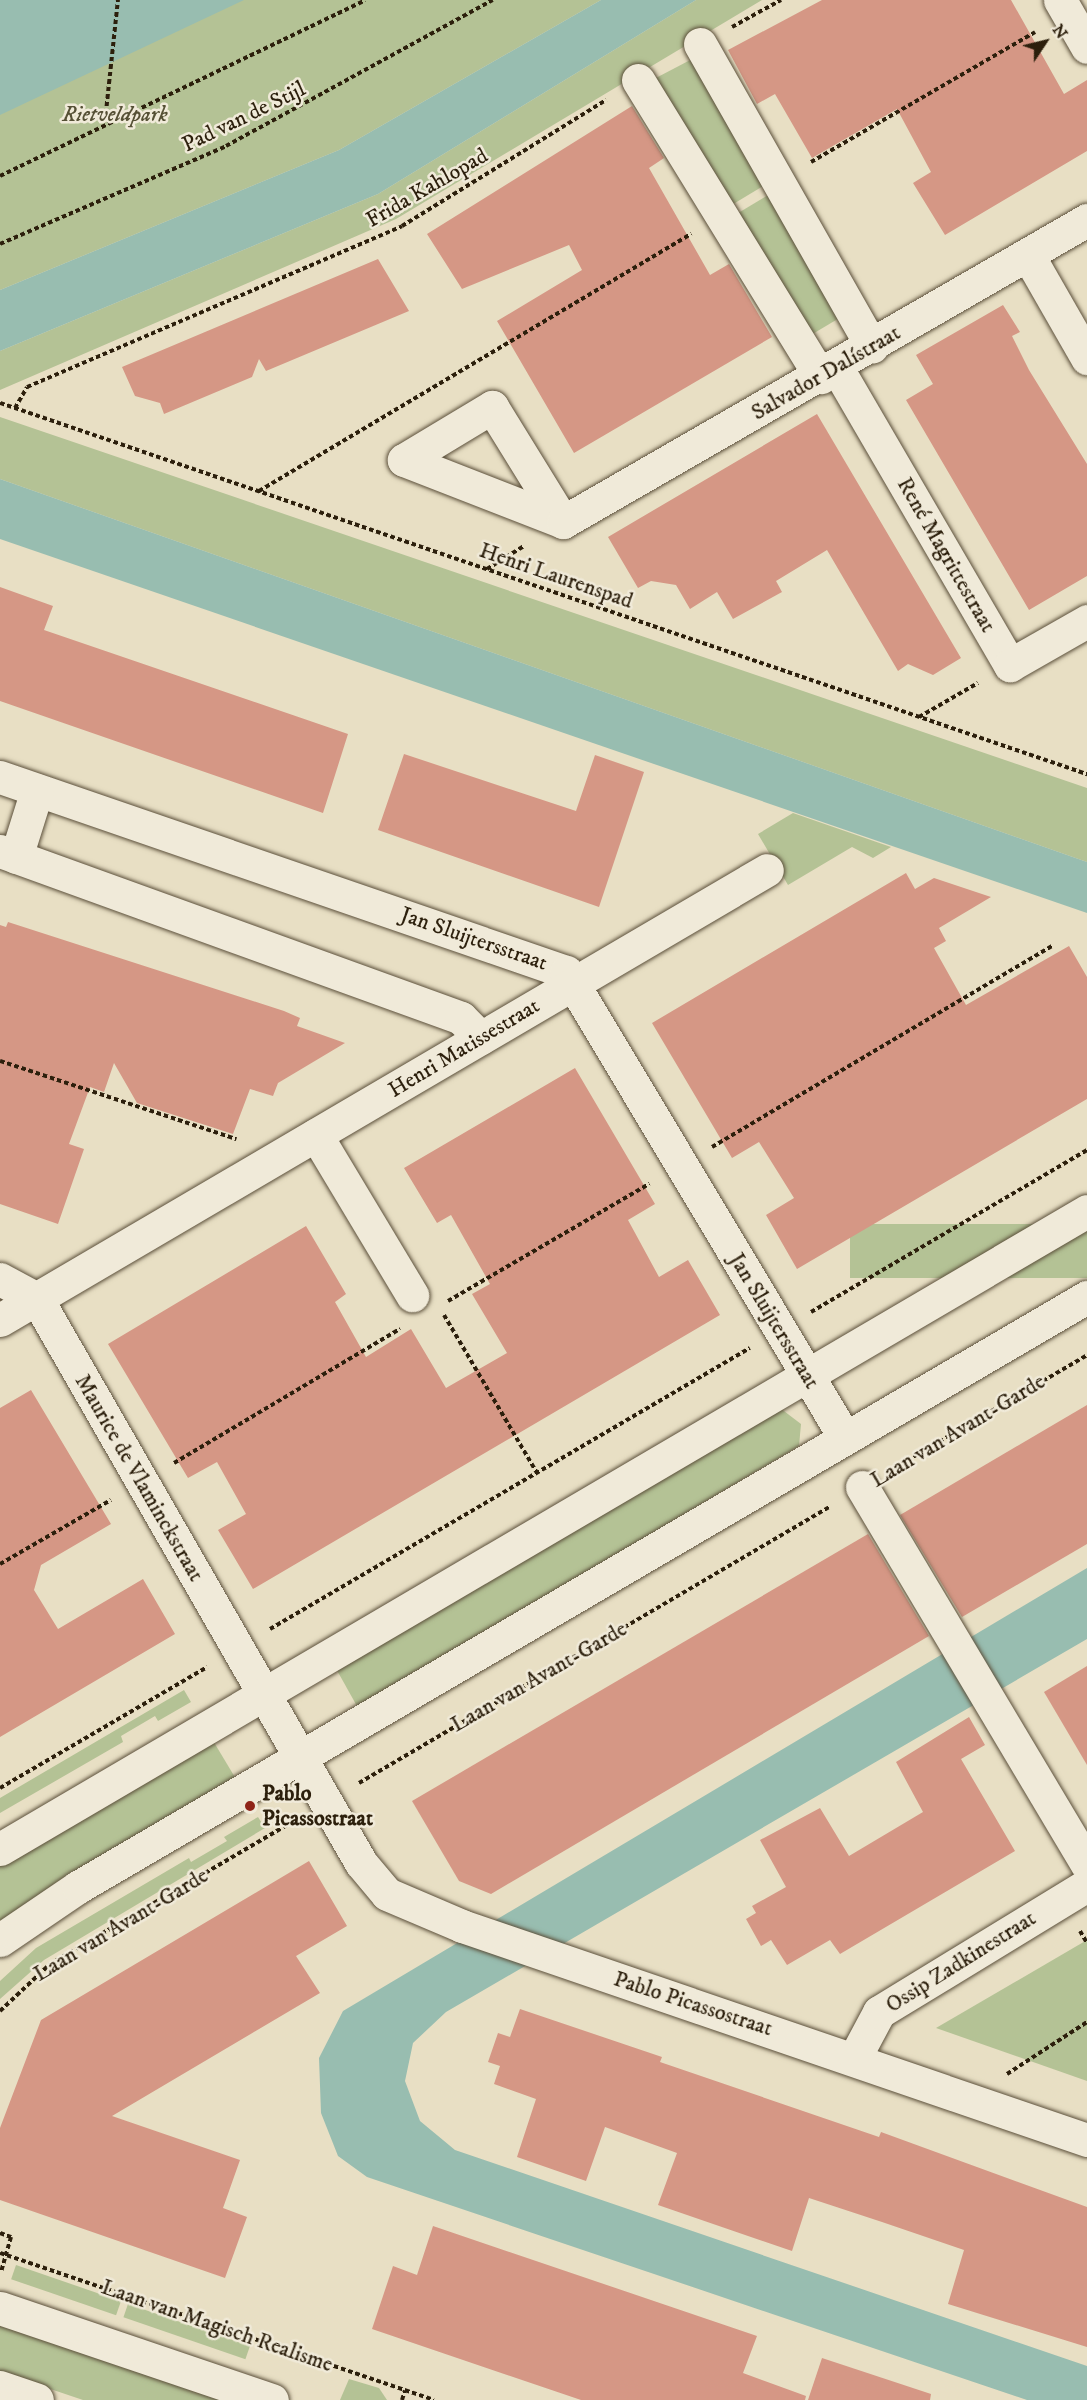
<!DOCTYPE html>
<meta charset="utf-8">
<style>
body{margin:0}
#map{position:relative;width:1087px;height:2400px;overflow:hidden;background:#e8dfc4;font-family:"IM FELL DW Pica",serif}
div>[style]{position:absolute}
.green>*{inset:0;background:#b4c295;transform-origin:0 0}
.water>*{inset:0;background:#98bdb0}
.building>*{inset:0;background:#d59785}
.path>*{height:4px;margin-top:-2px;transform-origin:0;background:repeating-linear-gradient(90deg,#2c1f0c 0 4.5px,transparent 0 7.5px)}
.roads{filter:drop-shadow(0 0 2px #5b4f3a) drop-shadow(0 0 2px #5b4f3a)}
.pedestrian>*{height:33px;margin:-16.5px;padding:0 16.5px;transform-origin:16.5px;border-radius:16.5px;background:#f0ead9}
.minor>*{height:33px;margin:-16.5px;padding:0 16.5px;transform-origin:16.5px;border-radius:16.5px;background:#f0ead9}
.tertiary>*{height:33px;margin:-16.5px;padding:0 16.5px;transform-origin:16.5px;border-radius:16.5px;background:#f0ead9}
.dots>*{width:16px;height:16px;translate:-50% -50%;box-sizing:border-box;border:3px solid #f0ead9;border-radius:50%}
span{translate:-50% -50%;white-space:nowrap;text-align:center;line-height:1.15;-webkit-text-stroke:5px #f0ead9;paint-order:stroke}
.park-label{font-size:22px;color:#555035;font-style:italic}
.street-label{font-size:22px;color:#2c1f0c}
.poi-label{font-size:22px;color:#2c1f0c;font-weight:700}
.left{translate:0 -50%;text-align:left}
.north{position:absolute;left:1015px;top:12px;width:60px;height:60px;-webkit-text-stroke:4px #f0ead9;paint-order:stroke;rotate:55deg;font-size:16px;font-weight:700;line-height:24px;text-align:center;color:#2c1f0c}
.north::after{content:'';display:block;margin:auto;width:21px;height:27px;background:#2c1f0c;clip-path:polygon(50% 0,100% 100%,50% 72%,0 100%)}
</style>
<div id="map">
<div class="green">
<i style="clip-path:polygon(0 0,601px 0,339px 150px,0 290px)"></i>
<i style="clip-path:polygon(696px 0,762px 0,396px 219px,0 390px,0 351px,378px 194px)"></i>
<i style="clip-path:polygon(696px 57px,765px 185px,730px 206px,652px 80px)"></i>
<i style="left:770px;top:194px;width:142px;height:40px;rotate:59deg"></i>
<i style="clip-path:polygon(0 417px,1087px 788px,1087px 862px,0 479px)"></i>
<i style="clip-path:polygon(793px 813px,891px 847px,873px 858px,852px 847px,788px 885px,758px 834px)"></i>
<i style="left:1087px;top:1224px;width:54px;height:237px;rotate:90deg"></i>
<i style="clip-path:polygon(780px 1408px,801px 1424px,799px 1446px,358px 1708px,334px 1665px)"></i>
<i style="clip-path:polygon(184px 1690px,191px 1702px,158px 1721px,155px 1716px,121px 1736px,123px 1742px,0 1813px,0 1798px)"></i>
<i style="clip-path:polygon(212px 1739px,236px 1779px,0 1921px,0 1864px)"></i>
<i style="clip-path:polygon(258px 1817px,265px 1828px,44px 1960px,0 1999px,0 1981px,36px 1948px,189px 1858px,191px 1862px,227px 1841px,224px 1837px)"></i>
<i style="clip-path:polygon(1087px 1940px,1087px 2081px,936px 2028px)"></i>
<i style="left:16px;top:2265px;width:111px;height:15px;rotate:19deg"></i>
<i style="left:128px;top:2304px;width:129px;height:14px;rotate:19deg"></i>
<i style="clip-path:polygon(0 2321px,229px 2400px,83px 2400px,0 2372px)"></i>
<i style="clip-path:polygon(349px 2379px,379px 2388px,387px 2400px,340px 2400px)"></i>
</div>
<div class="water">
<i style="clip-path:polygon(0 0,244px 0,0 115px)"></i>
<i style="clip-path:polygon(601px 0,696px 0,378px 194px,0 351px,0 290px,339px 150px)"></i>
<i style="clip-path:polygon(0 479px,1087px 862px,1087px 913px,0 539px)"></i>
<i style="clip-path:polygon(1087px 1568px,1087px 1639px,446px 2012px,413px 2043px,405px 2081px,420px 2121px,455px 2150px,1087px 2366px,1087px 2400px,1027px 2400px,367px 2177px,338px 2156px,321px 2113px,319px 2058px,343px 2011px)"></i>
</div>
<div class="building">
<i style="clip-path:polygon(822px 0,1011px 0,1064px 94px,1087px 80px,1087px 151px,945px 235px,913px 183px,931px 172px,897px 109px,812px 158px,775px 94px,757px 104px,728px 50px)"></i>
<i style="clip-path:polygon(632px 106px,664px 158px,649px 168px,710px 275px,729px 264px,772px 337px,574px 453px,497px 321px,582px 270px,569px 245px,462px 289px,427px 234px)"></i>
<i style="clip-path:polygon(378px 259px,409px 311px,266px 371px,259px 359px,252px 377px,164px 414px,160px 403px,135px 396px,122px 367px)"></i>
<i style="clip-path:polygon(1003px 305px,1020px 332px,1012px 336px,1029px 370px,1087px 464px,1087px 576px,1029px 610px,906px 400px,933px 384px,916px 355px)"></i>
<i style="clip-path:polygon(817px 414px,961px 658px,933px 675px,908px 664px,898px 671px,827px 550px,776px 581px,782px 592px,733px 619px,717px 592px,690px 609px,676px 585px,651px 581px,638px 588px,608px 537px)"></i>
<i style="clip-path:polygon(0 587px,53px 606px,44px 630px,348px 734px,323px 813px,0 701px)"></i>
<i style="clip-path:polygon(404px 754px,576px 811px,595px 755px,644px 772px,599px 907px,378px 830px)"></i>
<i style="clip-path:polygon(906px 873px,915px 889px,934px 878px,991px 897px,939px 928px,946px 941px,934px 948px,966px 1005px,1069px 946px,1087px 977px,1087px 1099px,797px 1269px,766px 1215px,794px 1198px,759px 1142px,732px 1158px,652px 1023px)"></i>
<i style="clip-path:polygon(8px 922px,284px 1011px,300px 1018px,297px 1026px,345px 1043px,278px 1083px,273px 1096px,250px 1089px,233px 1134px,137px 1103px,114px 1063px,104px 1092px,90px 1087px,69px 1144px,84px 1149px,58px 1224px,0 1204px,0 925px,6px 927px)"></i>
<i style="clip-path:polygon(575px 1068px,655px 1204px,628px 1220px,659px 1277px,688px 1260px,720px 1315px,253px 1589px,218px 1530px,246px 1514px,217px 1462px,188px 1478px,108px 1344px,306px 1226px,346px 1294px,335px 1302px,366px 1357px,411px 1329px,446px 1388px,507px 1353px,472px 1294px,490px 1284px,451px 1215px,437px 1223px,404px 1168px)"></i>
<i style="clip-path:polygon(31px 1390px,111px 1524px,41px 1565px,34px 1590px,58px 1629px,143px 1579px,175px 1634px,0 1737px,0 1408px)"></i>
<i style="clip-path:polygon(1087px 1405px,1087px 1544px,962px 1617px,900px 1515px)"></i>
<i style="clip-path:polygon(868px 1534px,929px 1636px,491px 1894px,459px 1881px,412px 1801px)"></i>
<i style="clip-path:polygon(1087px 1666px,1087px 1765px,1044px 1692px)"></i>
<i style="clip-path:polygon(969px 1717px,985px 1745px,961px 1759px,1015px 1851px,840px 1954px,830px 1940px,787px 1965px,771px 1940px,761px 1946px,746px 1919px,756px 1913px,752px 1906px,786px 1887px,760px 1840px,820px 1808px,849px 1856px,923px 1812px,896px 1762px)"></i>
<i style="clip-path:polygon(309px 1861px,347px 1926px,296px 1956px,320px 1993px,112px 2116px,240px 2160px,223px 2208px,247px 2217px,225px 2278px,0 2200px,0 2128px,41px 2020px)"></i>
<i style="clip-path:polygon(520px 2009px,662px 2057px,660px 2062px,879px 2137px,881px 2132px,1087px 2207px,1087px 2347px,948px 2304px,964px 2250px,882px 2222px,809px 2198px,792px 2251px,658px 2205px,677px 2153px,605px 2127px,586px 2181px,517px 2157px,536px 2099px,494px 2084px,500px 2066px,488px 2062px,498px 2033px,510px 2037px)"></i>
<i style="clip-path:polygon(433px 2226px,757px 2336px,743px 2373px,806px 2396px,805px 2400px,581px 2400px,372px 2329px,393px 2266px,417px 2275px)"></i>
<i style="clip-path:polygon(822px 2358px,931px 2394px,930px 2400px,808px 2400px)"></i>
</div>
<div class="path">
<i style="left:732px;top:27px;width:56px;rotate:-28.9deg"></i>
<i style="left:105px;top:121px;width:122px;rotate:-83.9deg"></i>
<i style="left:811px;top:162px;width:259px;rotate:-30.1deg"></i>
<i style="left:0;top:176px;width:405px;rotate:-25.7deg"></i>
<i style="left:0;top:244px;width:246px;rotate:-23.4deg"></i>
<i style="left:226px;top:146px;width:304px;rotate:-28.7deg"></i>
<i style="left:0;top:403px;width:1149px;rotate:18.85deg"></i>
<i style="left:15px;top:408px;width:24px;rotate:-60deg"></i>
<i style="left:27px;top:387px;width:408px;rotate:-23.2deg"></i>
<i style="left:402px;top:226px;width:240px;rotate:-31.7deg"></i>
<i style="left:259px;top:491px;width:503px;rotate:-30.75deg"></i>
<i style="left:487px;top:569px;width:44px;rotate:-31.9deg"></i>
<i style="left:919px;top:717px;width:68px;rotate:-30deg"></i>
<i style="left:0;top:1061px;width:249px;rotate:18.3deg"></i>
<i style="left:712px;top:1147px;width:395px;rotate:-30.6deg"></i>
<i style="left:448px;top:1301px;width:233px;rotate:-30.2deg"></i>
<i style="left:811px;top:1312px;width:320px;rotate:-30.4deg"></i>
<i style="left:444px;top:1315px;width:183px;rotate:59.5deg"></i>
<i style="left:174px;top:1463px;width:263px;rotate:-30.7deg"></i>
<i style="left:894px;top:1468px;width:224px;rotate:-30.3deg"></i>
<i style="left:0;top:1564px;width:128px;rotate:-30deg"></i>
<i style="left:270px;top:1629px;width:556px;rotate:-30.35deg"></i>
<i style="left:359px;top:1783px;width:547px;rotate:-30.41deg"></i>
<i style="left:0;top:1788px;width:240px;rotate:-30.3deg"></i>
<i style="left:1080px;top:1931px;width:14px;rotate:60deg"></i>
<i style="left:0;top:2011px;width:69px;rotate:-43.2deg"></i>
<i style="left:50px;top:1964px;width:284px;rotate:-30.4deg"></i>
<i style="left:1007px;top:2074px;width:95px;rotate:-33deg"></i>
<i style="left:0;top:2233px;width:12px;rotate:20deg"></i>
<i style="left:11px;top:2237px;width:35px;rotate:106deg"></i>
<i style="left:0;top:2253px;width:458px;rotate:18.7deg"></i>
<i style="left:402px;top:2400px;width:10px;rotate:-73deg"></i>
</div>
<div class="roads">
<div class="pedestrian">
<i style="left:1060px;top:0;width:54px;rotate:60.1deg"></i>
<i style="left:700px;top:44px;width:348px;rotate:60.4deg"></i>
<i style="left:638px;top:80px;width:349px;rotate:58.4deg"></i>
<i style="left:862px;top:1487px;width:439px;rotate:59.2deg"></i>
</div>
<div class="minor">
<i style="left:1028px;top:255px;width:119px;rotate:60.2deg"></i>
<i style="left:837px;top:368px;width:344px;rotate:59.8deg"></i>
<i style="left:1010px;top:665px;width:89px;rotate:-29.7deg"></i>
<i style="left:492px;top:407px;width:135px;rotate:58.3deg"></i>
<i style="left:563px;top:522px;width:171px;rotate:-158.7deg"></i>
<i style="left:404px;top:460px;width:103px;rotate:-31.1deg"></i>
<i style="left:563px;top:522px;width:605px;rotate:-29.96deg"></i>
<i style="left:0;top:777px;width:599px;rotate:19.01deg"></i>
<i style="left:566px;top:972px;width:543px;rotate:59.09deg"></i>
<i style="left:0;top:851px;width:490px;rotate:19.9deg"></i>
<i style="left:461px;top:1018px;width:28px;rotate:45deg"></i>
<i style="left:16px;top:857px;width:70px;rotate:-72.6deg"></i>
<i style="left:316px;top:1135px;width:187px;rotate:59deg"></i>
<i style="left:0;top:1279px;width:42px;rotate:28.4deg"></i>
<i style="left:37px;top:1299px;width:650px;rotate:60.12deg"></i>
<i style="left:361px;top:1863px;width:40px;rotate:50deg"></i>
<i style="left:387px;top:1894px;width:82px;rotate:23.1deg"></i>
<i style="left:462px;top:1926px;width:661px;rotate:18.9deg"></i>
<i style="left:0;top:1320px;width:889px;rotate:-30.4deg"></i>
<i style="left:855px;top:2057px;width:51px;rotate:-61.9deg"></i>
<i style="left:879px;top:2012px;width:244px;rotate:-31.4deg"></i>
<i style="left:0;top:2308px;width:287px;rotate:18.7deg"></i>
<i style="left:0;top:2387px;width:39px;rotate:19deg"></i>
</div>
<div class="tertiary">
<i style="left:0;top:1849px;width:1260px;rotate:-30.41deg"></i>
<i style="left:0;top:1940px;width:94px;rotate:-34.2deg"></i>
<i style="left:78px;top:1887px;width:1169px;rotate:-30.32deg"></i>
</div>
</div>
<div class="dots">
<i style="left:250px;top:1806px;background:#8f2418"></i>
</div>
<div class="park-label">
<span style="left:115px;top:115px">Rietveldpark</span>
</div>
<div class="street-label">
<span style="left:244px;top:117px;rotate:-26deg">Pad van de Stijl</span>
<span style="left:427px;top:188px;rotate:-30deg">Frida Kahlopad</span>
<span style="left:826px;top:373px;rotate:-30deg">Salvador Dalístraat</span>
<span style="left:946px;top:555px;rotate:60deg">René Magrittestraat</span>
<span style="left:556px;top:576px;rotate:19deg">Henri Laurenspad</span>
<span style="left:474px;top:939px;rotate:19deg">Jan Sluijtersstraat</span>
<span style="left:464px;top:1048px;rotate:-31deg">Henri Matissestraat</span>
<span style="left:774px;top:1321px;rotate:59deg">Jan Sluijtersstraat</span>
<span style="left:958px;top:1431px;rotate:-31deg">Laan van Avant-Garde</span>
<span style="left:139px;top:1478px;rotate:60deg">Maurice de Vlaminckstraat</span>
<span style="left:539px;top:1677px;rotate:-30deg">Laan van Avant-Garde</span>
<span style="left:121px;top:1925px;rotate:-31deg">Laan van Avant-Garde</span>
<span style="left:961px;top:1962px;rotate:-32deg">Ossip Zadkinestraat</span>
<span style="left:693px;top:2004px;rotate:18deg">Pablo Picassostraat</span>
<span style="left:217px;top:2326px;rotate:19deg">Laan van Magisch Realisme</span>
</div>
<div class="poi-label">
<span class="left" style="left:262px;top:1806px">Pablo<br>Picassostraat</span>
</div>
<div class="north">N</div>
</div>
